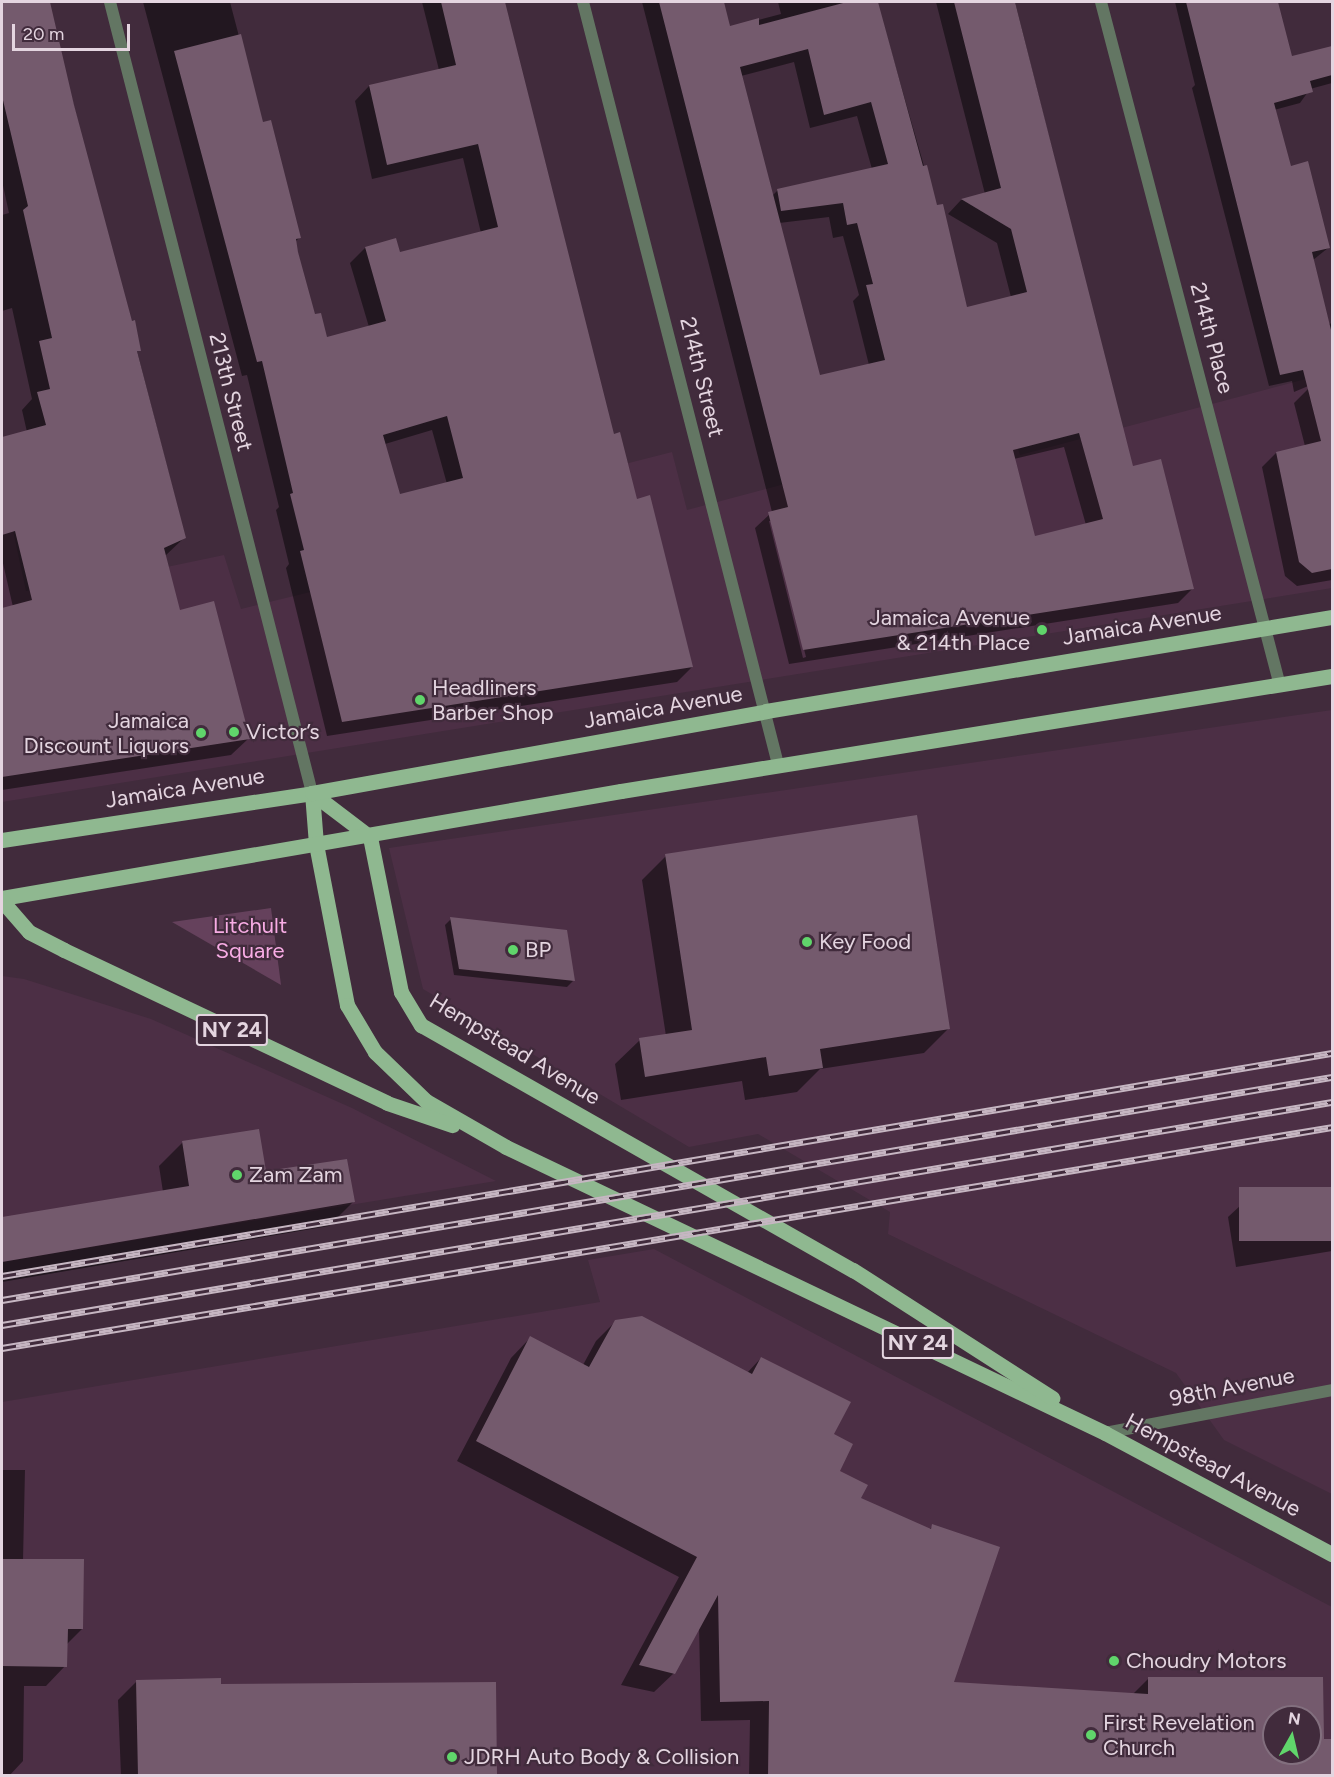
<!DOCTYPE html>
<meta charset="utf-8">
<style>
body{margin:0}
#map{position:relative;width:1334px;height:1777px;overflow:hidden;background:#412b3c;font-family:Figtree,sans-serif}
div>[style]{position:absolute}
.built>*{inset:0;background:#4c2f45}
.green>*{inset:0;background:#65415c}
.shadow>*{inset:0;background:#0007}
.building>*{inset:0;background:#745a6d;transform-origin:0 0}
.minor>*{height:12px;margin:-6px;padding:0 6px;transform-origin:6px;border-radius:6px;background:#637663}
.primary>*{height:15px;margin:-7.5px;padding:0 7.5px;transform-origin:7.5px;border-radius:7.5px;background:#8fb890}
.rail>*{height:7px;margin-top:-3.5px;transform-origin:0;background:repeating-linear-gradient(90deg,#412b3c 0 14px,#c6b6c2 0 28px);box-sizing:border-box;border-block:2px solid #c6b6c2}
.dots>*{width:16px;height:16px;translate:-50% -50%;box-sizing:border-box;border:3px solid #412b3c;border-radius:50%}
span{translate:-50% -50%;white-space:nowrap;text-align:center;line-height:1.15;-webkit-text-stroke:4.5px #412b3c;paint-order:stroke}
.shield-label span{padding:2px 4px;background:#412b3c;border:2px solid;border-radius:4px;-webkit-text-stroke-width:0}
.shield-label{font-size:21px;color:#e4d5e0;font-weight:700}
.street-label{font-size:22px;color:#e4d5e0}
.poi-label{font-size:22px;color:#e4d5e0}
.right{translate:-100% -50%;text-align:right}
.left{translate:0 -50%;text-align:left}
.park-label{font-size:22px;color:#f8ace5}
.frame{position:absolute;inset:0;border:3px solid #e4d5e0;pointer-events:none}
.north{position:absolute;left:1262px;top:1705px;width:60px;height:60px;box-sizing:border-box;background:#412b3c;border:2px solid #826f7e;border-radius:50%;rotate:8deg;font-size:16px;font-weight:700;line-height:24px;text-align:center;color:#e4d5e0}
.north::after{content:'';display:block;margin:auto;width:21px;height:27px;background:#60d56b;clip-path:polygon(50% 0,100% 100%,50% 72%,0 100%)}
.scale{position:absolute;left:12px;top:24px;width:118px;height:27px;box-sizing:border-box;border:3px solid #e4d5e0;border-top:0;padding-left:8px;font-size:18px;line-height:21px;white-space:nowrap;color:#e4d5e0;-webkit-text-stroke:4px #412b3c;paint-order:stroke}
</style>
<div id="map">
<div class="built">
<i style="clip-path:polygon(1332px 372px,1332px 588px,2px 802px,2px 528px,12px 526px,26px 591px,95px 582px,224px 555px,241px 609px,470px 553px,460px 506px,672px 452px,687px 510px,1010px 424px,1020px 455px)"></i>
<i style="clip-path:polygon(1332px 710px,1332px 1494px,1224px 1440px,1176px 1373px,888px 1234px,890px 1212px,758px 1134px,689px 1147px,423px 989px,389px 848px)"></i>
<i style="clip-path:polygon(2px 976px,24px 979px,151px 1019px,352px 1108px,496px 1181px,2px 1262px)"></i>
<i style="clip-path:polygon(evenodd,654px 1249px,1332px 1607px,1332px 1775px,2px 1776px,2px 1402px,600px 1302px,588px 1260px,654px 1249px,1274px 1717px,1310px 1717px,1310px 1753px,1274px 1753px,1274px 1717px)"></i>
</div>
<div class="green">
<i style="clip-path:polygon(271px 908px,281px 985px,172px 922px)"></i>
</div>
<div class="shadow">
<i style="clip-path:polygon(2px 2px,47px 2px,185px 537px,165px 556px,179px 612px,248px 739px,231px 755px,2px 790px,2px 610px,13px 607px,2px 559px,2px 439px,27px 432px,22px 410px,32px 399px,12px 308px,2px 311px,2px 215px,9px 213px,2px 181px)"></i>
<i style="clip-path:polygon(evenodd,143px 2px,230px 2px,262px 124px,299px 238px,295px 242px,314px 316px,326px 339px,369px 327px,350px 263px,365px 248px,399px 254px,481px 233px,463px 158px,372px 179px,355px 101px,369px 86px,439px 70px,422px 2px,503px 2px,613px 436px,692px 667px,677px 682px,327px 736px,286px 568px,289px 564px,276px 510px,279px 507px,247px 375px,242px 376px,143px 2px,432px 430px,447px 484px,399px 496px,385px 444px,432px 430px)"></i>
<i style="clip-path:polygon(evenodd,642px 2px,723px 2px,729px 28px,781px 14px,778px 2px,877px 2px,965px 309px,1011px 297px,997px 243px,948px 214px,961px 200px,985px 194px,936px 2px,1015px 2px,1132px 468px,1192px 589px,1178px 603px,789px 664px,755px 528px,772px 512px,642px 2px,794px 62px,810px 128px,857px 116px,872px 169px,778px 190px,772px 196px,741px 76px,794px 62px,642px 2px,829px 217px,833px 238px,843px 236px,859px 295px,853px 301px,869px 365px,819px 377px,779px 223px,829px 217px,642px 2px,1064px 447px,1086px 525px,1034px 538px,1014px 459px,1064px 447px,642px 2px,769px 521px,772px 521px,806px 657px,803px 658px,769px 521px)"></i>
<i style="clip-path:polygon(1175px 2px,1276px 2px,1291px 57px,1332px 47px,1332px 83px,1310px 89px,1300px 103px,1274px 110px,1290px 168px,1328px 248px,1313px 260px,1329px 324px,1332px 323px,1332px 376px,1294px 392px,1292px 381px,1269px 386px,1192px 88px,1195px 85px)"></i>
<i style="clip-path:polygon(1332px 385px,1332px 580px,1297px 586px,1285px 576px,1262px 467px,1276px 453px,1305px 446px,1294px 403px,1308px 389px)"></i>
<i style="clip-path:polygon(666px 856px,948px 1029px,924px 1053px,820px 1069px,797px 1092px,745px 1100px,742px 1081px,621px 1100px,615px 1064px,640px 1040px,666px 1036px,642px 880px)"></i>
<i style="clip-path:polygon(451px 919px,573px 981px,567px 987px,454px 975px,445px 925px)"></i>
<i style="clip-path:polygon(183px 1142px,353px 1202px,329px 1226px,2px 1282px,2px 1186px,3px 1218px,163px 1192px,159px 1166px)"></i>
<i style="clip-path:polygon(1332px 1189px,1332px 1251px,1236px 1267px,1228px 1217px,1241px 1205px)"></i>
<i style="clip-path:polygon(evenodd,616px 1321px,747px 1373px,761px 1358px,832px 1435px,838px 1471px,859px 1498px,929px 1530px,933px 1526px,952px 1684px,1132px 1695px,1148px 1679px,1322px 1679px,1323px 1740px,1332px 1740px,1332px 1776px,749px 1776px,750px 1720px,701px 1721px,699px 1626px,674px 1673px,654px 1692px,621px 1685px,679px 1577px,457px 1461px,511px 1358px,530px 1338px,583px 1365px,596px 1341px,616px 1321px,1274px 1717px,1310px 1717px,1310px 1753px,1274px 1753px,1274px 1717px)"></i>
<i style="clip-path:polygon(2px 1470px,25px 1470px,23px 1561px,82px 1629px,66px 1645px,65px 1666px,46px 1686px,24px 1686px,23px 1761px,9px 1776px,2px 1776px)"></i>
<i style="clip-path:polygon(137px 1681px,220px 1685px,495px 1776px,121px 1776px,118px 1700px)"></i>
</div>
<div class="building">
<i style="clip-path:polygon(2px 2px,50px 2px,74px 105px,132px 321px,135px 320px,141px 351px,137px 351px,186px 538px,164px 548px,180px 610px,214px 601px,250px 739px,2px 777px,2px 608px,32px 600px,15px 531px,2px 535px,2px 437px,46px 425px,37px 392px,50px 389px,39px 341px,52px 338px,23px 210px,28px 206px,2px 96px)"></i>
<i style="clip-path:polygon(evenodd,441px 2px,505px 2px,614px 434px,620px 432px,637px 499px,650px 495px,693px 667px,342px 722px,300px 551px,304px 550px,290px 494px,293px 493px,262px 361px,257px 362px,174px 51px,241px 34px,263px 122px,271px 120px,301px 238px,296px 239px,298px 252px,315px 314px,321px 313px,327px 337px,386px 321px,365px 247px,396px 238px,400px 252px,498px 227px,478px 144px,387px 165px,369px 85px,456px 65px,441px 2px,447px 416px,463px 478px,400px 494px,383px 435px,447px 416px)"></i>
<i style="clip-path:polygon(evenodd,659px 2px,724px 2px,730px 26px,759px 18px,759px 25px,847px 2px,878px 2px,923px 166px,927px 165px,937px 205px,943px 204px,967px 307px,1027px 292px,1011px 229px,961px 199px,1001px 188px,954px 2px,1015px 2px,1133px 466px,1161px 459px,1194px 589px,803px 650px,768px 512px,788px 507px,659px 2px,808px 49px,824px 115px,871px 102px,888px 164px,777px 189px,781px 211px,843px 203px,847px 225px,857px 223px,873px 284px,866px 285px,885px 360px,820px 375px,740px 67px,808px 49px,659px 2px,1079px 433px,1103px 519px,1035px 536px,1013px 450px,1079px 433px)"></i>
<i style="clip-path:polygon(1186px 2px,1278px 2px,1292px 56px,1332px 46px,1332px 75px,1310px 81px,1313px 92px,1274px 103px,1291px 166px,1308px 161px,1330px 248px,1312px 252px,1332px 334px,1332px 569px,1312px 573px,1299px 562px,1276px 452px,1321px 441px,1303px 370px,1280px 375px)"></i>
<i style="clip-path:polygon(917px 815px,950px 1029px,820px 1049px,823px 1068px,769px 1076px,766px 1057px,645px 1077px,639px 1038px,692px 1030px,665px 854px)"></i>
<i style="clip-path:polygon(450px 917px,567px 930px,575px 981px,459px 969px)"></i>
<i style="clip-path:polygon(259px 1129px,266px 1171px,347px 1159px,355px 1202px,2px 1262px,2px 1217px,189px 1186px,182px 1141px)"></i>
<i style="left:1332px;top:1187px;width:54px;height:93px;rotate:90deg"></i>
<i style="clip-path:polygon(evenodd,642px 1316px,752px 1374px,761px 1357px,851px 1402px,834px 1434px,853px 1444px,840px 1471px,868px 1485px,861px 1498px,931px 1529px,932px 1524px,1000px 1547px,954px 1682px,1148px 1694px,1148px 1677px,1323px 1677px,1324px 1739px,1332px 1739px,1332px 1776px,768px 1776px,769px 1701px,720px 1702px,718px 1595px,675px 1674px,639px 1665px,697px 1557px,476px 1441px,530px 1336px,589px 1367px,615px 1320px,642px 1316px,1274px 1717px,1310px 1717px,1310px 1753px,1274px 1753px,1274px 1717px)"></i>
<i style="clip-path:polygon(2px 1559px,84px 1559px,83px 1629px,68px 1629px,67px 1667px,2px 1666px)"></i>
<i style="clip-path:polygon(221px 1678px,221px 1684px,496px 1682px,497px 1776px,138px 1776px,136px 1680px)"></i>
</div>
<div class="minor">
<i style="left:110px;top:2px;width:816px;rotate:75.67deg"></i>
<i style="left:583px;top:2px;width:787px;rotate:75.65deg"></i>
<i style="left:1101px;top:2px;width:707px;rotate:75.33deg"></i>
<i style="left:1105px;top:1433px;width:231px;rotate:-10.7deg"></i>
</div>
<div class="primary">
<i style="left:312px;top:793px;width:51px;rotate:85.5deg"></i>
<i style="left:316px;top:844px;width:164px;rotate:79.1deg"></i>
<i style="left:347px;top:1005px;width:55px;rotate:59.2deg"></i>
<i style="left:375px;top:1052px;width:71px;rotate:43.9deg"></i>
<i style="left:426px;top:1101px;width:92px;rotate:29.9deg"></i>
<i style="left:506px;top:1147px;width:664px;rotate:25.52deg"></i>
<i style="left:1105px;top:1433px;width:257px;rotate:28.1deg"></i>
<i style="left:312px;top:793px;width:73px;rotate:37.2deg"></i>
<i style="left:370px;top:837px;width:158px;rotate:78.7deg"></i>
<i style="left:401px;top:992px;width:39px;rotate:59deg"></i>
<i style="left:421px;top:1025px;width:497px;rotate:29.6deg"></i>
<i style="left:853px;top:1270px;width:237px;rotate:32.7deg"></i>
<i style="left:2px;top:840px;width:314px;rotate:-8.6deg"></i>
<i style="left:312px;top:793px;width:461px;rotate:-10.2deg"></i>
<i style="left:766px;top:711px;width:574px;rotate:-9.43deg"></i>
<i style="left:2px;top:898px;width:628px;rotate:-9.81deg"></i>
<i style="left:621px;top:791px;width:720px;rotate:-9.19deg"></i>
<i style="left:2px;top:901px;width:41px;rotate:48.9deg"></i>
<i style="left:29px;top:932px;width:39px;rotate:27deg"></i>
<i style="left:64px;top:950px;width:357px;rotate:25.3deg"></i>
<i style="left:387px;top:1103px;width:69px;rotate:18.7deg"></i>
</div>
<div class="rail">
<i style="left:2px;top:1276px;width:1349px;rotate:-9.52deg"></i>
<i style="left:2px;top:1300px;width:1349px;rotate:-9.52deg"></i>
<i style="left:2px;top:1325px;width:1349px;rotate:-9.52deg"></i>
<i style="left:2px;top:1348px;width:1348px;rotate:-9.43deg"></i>
</div>
<div class="dots">
<i style="left:1042px;top:630px;background:#60d56b"></i>
<i style="left:420px;top:700px;background:#60d56b"></i>
<i style="left:234px;top:732px;background:#60d56b"></i>
<i style="left:201px;top:733px;background:#60d56b"></i>
<i style="left:807px;top:942px;background:#60d56b"></i>
<i style="left:513px;top:950px;background:#60d56b"></i>
<i style="left:237px;top:1175px;background:#60d56b"></i>
<i style="left:1114px;top:1661px;background:#60d56b"></i>
<i style="left:1091px;top:1735px;background:#60d56b"></i>
<i style="left:452px;top:1757px;background:#60d56b"></i>
</div>
<div class="shield-label">
<span style="left:232px;top:1030px">NY 24</span>
<span style="left:918px;top:1343px">NY 24</span>
</div>
<div class="street-label">
<span style="left:1212px;top:338px;rotate:75deg">214th Place</span>
<span style="left:702px;top:377px;rotate:76deg">214th Street</span>
<span style="left:231px;top:392px;rotate:76deg">213th Street</span>
<span style="left:1142px;top:625px;rotate:-9deg">Jamaica Avenue</span>
<span style="left:663px;top:707px;rotate:-10deg">Jamaica Avenue</span>
<span style="left:185px;top:788px;rotate:-9deg">Jamaica Avenue</span>
<span style="left:515px;top:1049px;rotate:31deg">Hempstead Avenue</span>
<span style="left:1232px;top:1387px;rotate:-11deg">98th Avenue</span>
<span style="left:1213px;top:1465px;rotate:28deg">Hempstead Avenue</span>
</div>
<div class="poi-label">
<span class="right" style="left:1030px;top:630px">Jamaica Avenue<br>&amp; 214th Place</span>
<span class="left" style="left:432px;top:700px">Headliners<br>Barber Shop</span>
<span class="right" style="left:189px;top:733px">Jamaica<br>Discount Liquors</span>
<span class="left" style="left:246px;top:732px">Victor’s</span>
<span class="left" style="left:819px;top:942px">Key Food</span>
<span class="left" style="left:525px;top:950px">BP</span>
<span class="left" style="left:249px;top:1175px">Zam Zam</span>
<span class="left" style="left:1126px;top:1661px">Choudry Motors</span>
<span class="left" style="left:1103px;top:1735px">First Revelation<br>Church</span>
<span class="left" style="left:464px;top:1757px">JDRH Auto Body &amp; Collision</span>
</div>
<div class="park-label">
<span style="left:250px;top:938px">Litchult<br>Square</span>
</div>
<div class="frame"></div>
<div class="north">N</div>
<div class="scale">20 m</div>
</div>
